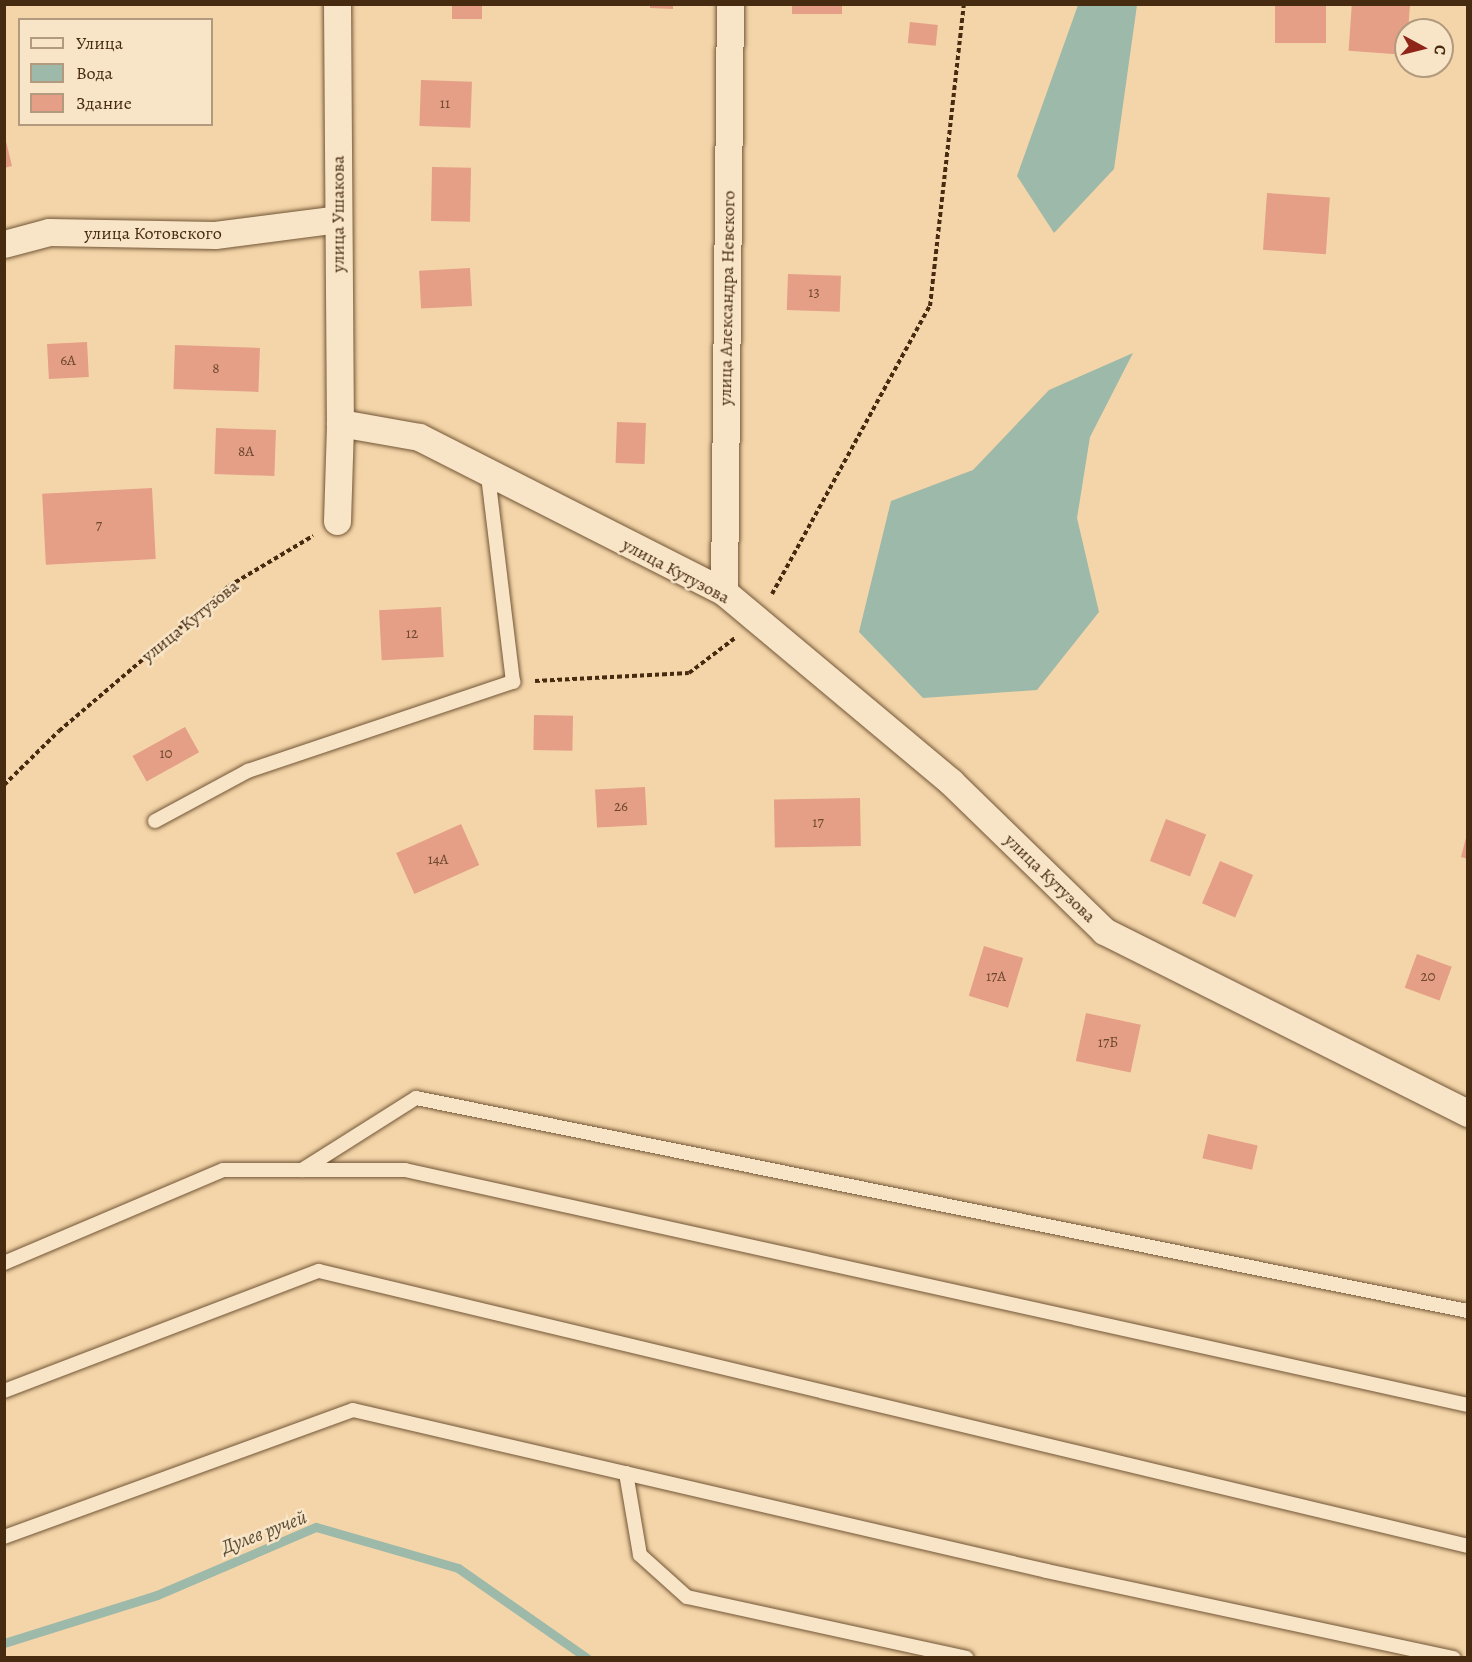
<!DOCTYPE html>
<meta charset="utf-8">
<style>
body{margin:0}
#map{position:relative;width:1472px;height:1662px;overflow:hidden;background:#f4d5a9;font-family:Alegreya,serif}
div>[style]{position:absolute}
.water>*{inset:0;background:#9cb9a9}
.stream>*{height:9px;margin:-4.5px;padding:0 4.5px;transform-origin:4.5px;border-radius:4.5px;background:#9cb9a9}
.building>*{inset:0;background:#e49f86;transform-origin:0 0}
.path>*{height:4px;margin-top:-2px;transform-origin:0;background:repeating-linear-gradient(90deg,#462b10 0 4.5px,transparent 0 7.5px)}
.roads{filter:drop-shadow(0 0 2px #725636) drop-shadow(0 0 2px #725636)}
.lane>*{height:14px;margin:-7px;padding:0 7px;transform-origin:7px;border-radius:7px;background:#f8e4c7}
.street>*{height:27px;margin:-13.5px;padding:0 13.5px;transform-origin:13.5px;border-radius:13.5px;background:#f8e4c7}
span{translate:-50% -50%;white-space:nowrap;text-align:center;line-height:1.15;-webkit-text-stroke:5px #f8e4c7;paint-order:stroke}
.number-label{font-size:15px;color:#6e482e}
.number-label span{-webkit-text-stroke-width:0}
.street-label{font-size:18px;color:#462b10}
.water-label{font-size:20px;color:#5c4e36;font-style:italic}
.frame{position:absolute;inset:0;border:6px solid #462b10;pointer-events:none}
.legend{position:absolute;left:18px;top:18px;width:195px;height:108px;box-sizing:border-box;background:#f8e4c7;border:2px solid #b19a7e;margin:0;padding:8px 10px;list-style:none;font-size:18px;color:#462b10}
.legend li{display:flex;align-items:center;gap:12px;height:30px}
.legend b{width:30px;border:2px solid #b19a7e}
.north{position:absolute;left:1394px;top:18px;width:60px;height:60px;box-sizing:border-box;background:#f8e4c7;border:2px solid #b19a7e;border-radius:50%;rotate:97deg;font-size:16px;font-weight:700;line-height:24px;text-align:center;color:#462b10}
.north::after{content:'';display:block;margin:auto;width:21px;height:27px;background:#8f2418;clip-path:polygon(50% 0,100% 100%,50% 72%,0 100%)}
</style>
<div id="map">
<div class="water">
<i style="clip-path:polygon(1078px 5px,1137px 5px,1114px 169px,1054px 233px,1017px 176px)"></i>
<i style="clip-path:polygon(1133px 353px,1090px 437px,1077px 518px,1099px 612px,1037px 690px,923px 698px,859px 632px,891px 501px,973px 470px,1049px 390px)"></i>
</div>
<div class="stream">
<i style="left:4px;top:1643px;width:160px;rotate:-17.4deg"></i>
<i style="left:157px;top:1595px;width:173px;rotate:-23.2deg"></i>
<i style="left:316px;top:1527px;width:148px;rotate:16.1deg"></i>
<i style="left:458px;top:1568px;width:157px;rotate:34.9deg"></i>
</div>
<div class="building">
<i style="left:452px;top:4px;width:30px;height:15px"></i>
<i style="clip-path:polygon(650px 4px,673px 4px,673px 9px,650px 8px)"></i>
<i style="left:792px;top:4px;width:50px;height:10px"></i>
<i style="left:1275px;top:4px;width:51px;height:39px"></i>
<i style="left:1410px;top:4px;width:51px;height:58px;rotate:94deg"></i>
<i style="left:910px;top:22px;width:28px;height:21px;rotate:6deg"></i>
<i style="left:421px;top:80px;width:51px;height:46px;rotate:2deg"></i>
<i style="clip-path:polygon(4px 133px,12px 166px,4px 168px)"></i>
<i style="left:432px;top:167px;width:39px;height:54px;rotate:1deg"></i>
<i style="left:1267px;top:193px;width:63px;height:57px;rotate:4deg"></i>
<i style="left:470px;top:268px;width:38px;height:51px;rotate:87deg"></i>
<i style="left:788px;top:274px;width:53px;height:36px;rotate:2deg"></i>
<i style="left:87px;top:342px;width:35px;height:40px;rotate:87deg"></i>
<i style="left:175px;top:345px;width:85px;height:44px;rotate:2deg"></i>
<i style="left:617px;top:422px;width:29px;height:41px;rotate:2deg"></i>
<i style="left:216px;top:428px;width:60px;height:46px;rotate:2deg"></i>
<i style="left:152px;top:488px;width:71px;height:110px;rotate:87deg"></i>
<i style="left:441px;top:607px;width:50px;height:62px;rotate:87deg"></i>
<i style="left:534px;top:715px;width:39px;height:35px;rotate:1deg"></i>
<i style="left:185px;top:727px;width:29px;height:60px;rotate:61deg"></i>
<i style="left:645px;top:787px;width:38px;height:50px;rotate:87deg"></i>
<i style="left:860px;top:798px;width:48px;height:86px;rotate:89deg"></i>
<i style="left:1166px;top:819px;width:43px;height:45px;rotate:21deg"></i>
<i style="left:461px;top:824px;width:45px;height:71px;rotate:66deg"></i>
<i style="clip-path:polygon(1467px 834px,1468px 834px,1468px 859px,1461px 857px)"></i>
<i style="left:1220px;top:861px;width:36px;height:46px;rotate:23deg"></i>
<i style="left:984px;top:946px;width:41px;height:52px;rotate:17deg"></i>
<i style="left:1417px;top:954px;width:37px;height:36px;rotate:20deg"></i>
<i style="left:1086px;top:1013px;width:56px;height:49px;rotate:12deg"></i>
<i style="left:1208px;top:1134px;width:51px;height:25px;rotate:13deg"></i>
</div>
<div class="path">
<i style="left:772px;top:594px;width:328px;rotate:-61.3deg"></i>
<i style="left:930px;top:306px;width:304px;rotate:-83.6deg"></i>
<i style="left:535px;top:681px;width:154px;rotate:-3deg"></i>
<i style="left:689px;top:673px;width:58px;rotate:-37.3deg"></i>
<i style="left:4px;top:785px;width:77px;rotate:-44.5deg"></i>
<i style="left:59px;top:731px;width:223px;rotate:-40.5deg"></i>
<i style="left:229px;top:586px;width:98px;rotate:-30.8deg"></i>
</div>
<div class="roads">
<div class="lane">
<i style="left:155px;top:821px;width:106px;rotate:-28.3deg"></i>
<i style="left:248px;top:771px;width:280px;rotate:-18.6deg"></i>
<i style="left:513px;top:682px;width:209px;rotate:-96.9deg"></i>
<i style="left:302px;top:1170px;width:135px;rotate:-32.3deg"></i>
<i style="left:416px;top:1098px;width:1073px;rotate:11.45deg"></i>
<i style="left:4px;top:1263px;width:238px;rotate:-23deg"></i>
<i style="left:223px;top:1170px;width:182px"></i>
<i style="left:405px;top:1170px;width:1089px;rotate:12.47deg"></i>
<i style="left:4px;top:1391px;width:337px;rotate:-20.9deg"></i>
<i style="left:319px;top:1271px;width:1181px;rotate:13.46deg"></i>
<i style="left:626px;top:1473px;width:83px;rotate:80.3deg"></i>
<i style="left:640px;top:1555px;width:63px;rotate:41.8deg"></i>
<i style="left:687px;top:1597px;width:286px;rotate:12.3deg"></i>
<i style="left:4px;top:1537px;width:371px;rotate:-20deg"></i>
<i style="left:353px;top:1410px;width:712px;rotate:13.06deg"></i>
<i style="left:1047px;top:1571px;width:416px;rotate:12.1deg"></i>
</div>
<div class="street">
<i style="left:337px;top:4px;width:419px;rotate:89.6deg"></i>
<i style="left:4px;top:244px;width:47px;rotate:-14.9deg"></i>
<i style="left:49px;top:232px;width:166px;rotate:1deg"></i>
<i style="left:215px;top:235px;width:124px;rotate:-7.4deg"></i>
<i style="left:337px;top:521px;width:98px;rotate:-88.2deg"></i>
<i style="left:340px;top:423px;width:80px;rotate:10deg"></i>
<i style="left:419px;top:437px;width:342px;rotate:26.9deg"></i>
<i style="left:724px;top:592px;width:296px;rotate:39.9deg"></i>
<i style="left:951px;top:782px;width:214px;rotate:44.2deg"></i>
<i style="left:1104px;top:931px;width:407px;rotate:26.6deg"></i>
<i style="left:724px;top:592px;width:588px;rotate:-89.42deg"></i>
</div>
</div>
<div class="number-label">
<span style="left:445px;top:104px">11</span>
<span style="left:814px;top:293px">13</span>
<span style="left:68px;top:361px">6А</span>
<span style="left:216px;top:369px">8</span>
<span style="left:246px;top:452px">8А</span>
<span style="left:99px;top:526px">7</span>
<span style="left:412px;top:634px">12</span>
<span style="left:166px;top:754px">10</span>
<span style="left:621px;top:807px">26</span>
<span style="left:818px;top:823px">17</span>
<span style="left:438px;top:860px">14А</span>
<span style="left:996px;top:977px">17А</span>
<span style="left:1428px;top:977px">20</span>
<span style="left:1108px;top:1043px">17Б</span>
</div>
<div class="street-label">
<span style="left:338px;top:214px;rotate:-90deg">улица Ушакова</span>
<span style="left:153px;top:233px">улица Котовского</span>
<span style="left:727px;top:298px;rotate:-89deg">улица Александра Невского</span>
<span style="left:676px;top:571px;rotate:28deg">улица Кутузова</span>
<span style="left:190px;top:621px;rotate:-39deg">улица Кутузова</span>
<span style="left:1050px;top:878px;rotate:44deg">улица Кутузова</span>
</div>
<div class="water-label">
<span style="left:264px;top:1532px;rotate:-21deg">Дулев ручей</span>
</div>
<div class="frame"></div>
<ul class="legend">
<li><b style="height:8px;background:#f8e4c7"></b>Улица</li>
<li><b style="height:16px;background:#9cb9a9"></b>Вода</li>
<li><b style="height:16px;background:#e49f86"></b>Здание</li>
</ul>
<div class="north">С</div>
</div>
